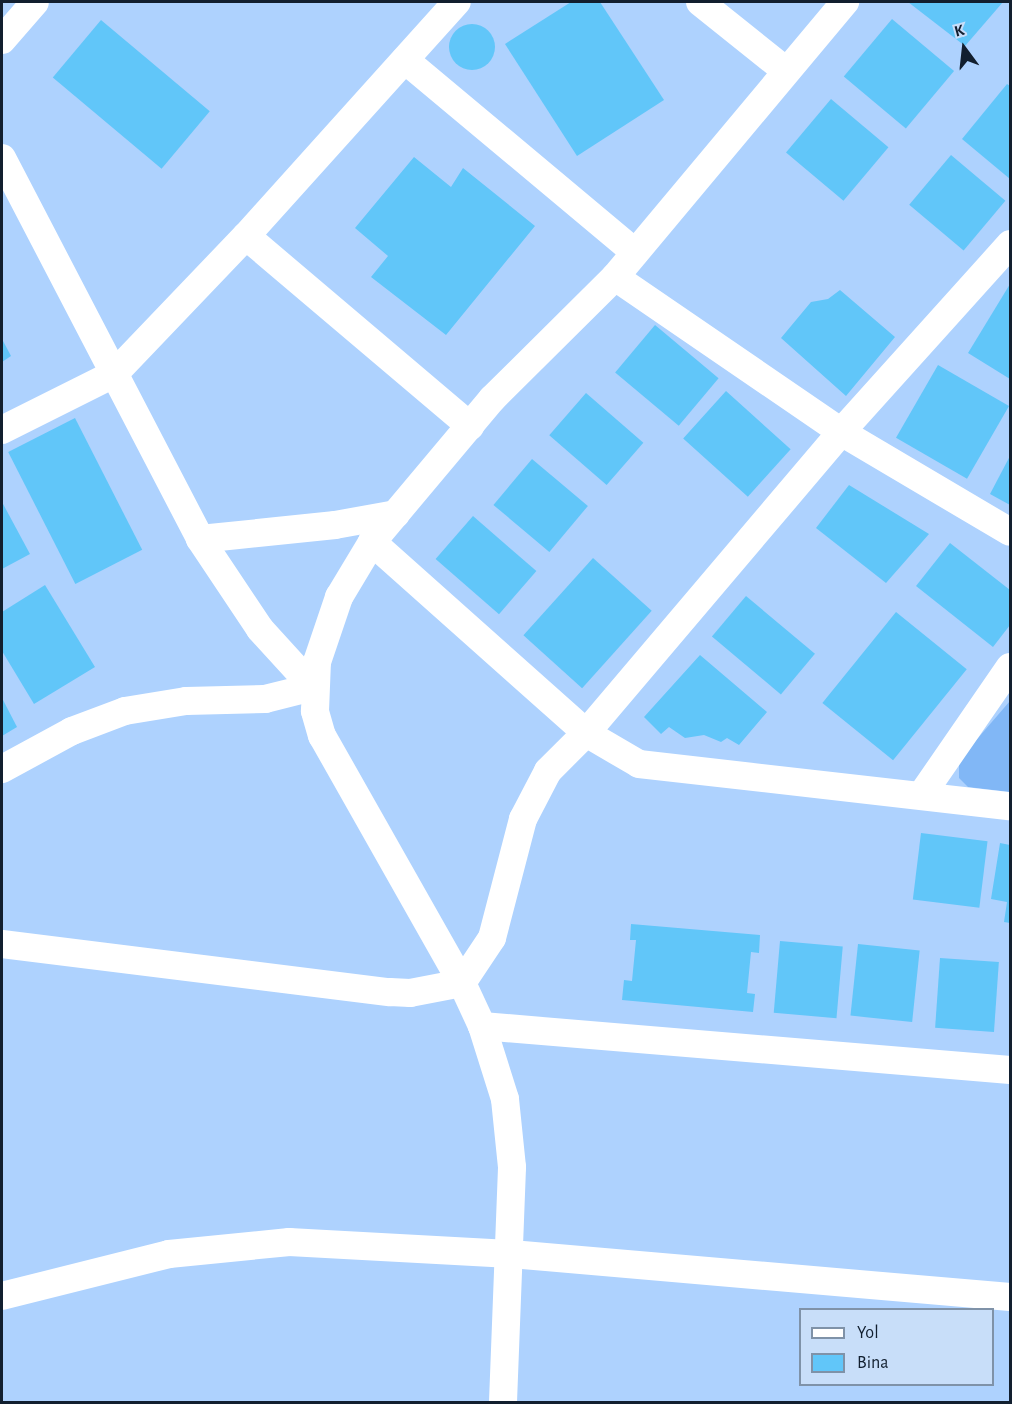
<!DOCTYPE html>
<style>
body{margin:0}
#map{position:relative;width:1012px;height:1404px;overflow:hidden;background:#aed2fe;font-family:"Alegreya Sans",sans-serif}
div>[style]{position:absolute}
.green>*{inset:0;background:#81b7f6}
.building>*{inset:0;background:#61c6f9;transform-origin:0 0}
.round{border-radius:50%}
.minor>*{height:28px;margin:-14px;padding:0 14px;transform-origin:14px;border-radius:14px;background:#fff}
span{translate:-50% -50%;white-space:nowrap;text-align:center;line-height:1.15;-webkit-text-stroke:4.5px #c8def9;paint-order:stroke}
.frame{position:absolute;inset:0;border:3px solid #121f2f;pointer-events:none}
.legend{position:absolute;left:799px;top:1308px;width:195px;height:78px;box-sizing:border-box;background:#c8def9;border:2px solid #7f92a8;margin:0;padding:8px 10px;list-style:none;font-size:18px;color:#121f2f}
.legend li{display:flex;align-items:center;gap:12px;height:30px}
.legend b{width:30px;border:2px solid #7f92a8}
.north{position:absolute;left:934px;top:18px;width:60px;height:60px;-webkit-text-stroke:4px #c8def9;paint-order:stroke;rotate:345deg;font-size:16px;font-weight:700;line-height:24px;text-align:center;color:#121f2f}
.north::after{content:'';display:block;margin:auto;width:21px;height:27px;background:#121f2f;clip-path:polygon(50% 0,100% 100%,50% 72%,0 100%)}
</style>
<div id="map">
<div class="green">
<i style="clip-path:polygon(1010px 701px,1010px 792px,968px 787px,959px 778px,959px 760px)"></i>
</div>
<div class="building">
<i style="clip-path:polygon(571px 2px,600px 2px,664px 100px,577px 156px,505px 44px)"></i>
<i style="clip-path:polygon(908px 2px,1003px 2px,965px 46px)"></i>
<i style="left:892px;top:19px;width:81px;height:75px;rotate:40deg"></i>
<i style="left:101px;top:20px;width:142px;height:75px;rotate:40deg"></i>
<i class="round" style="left:449px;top:24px;width:46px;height:46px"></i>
<i style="clip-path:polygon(1007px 84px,1010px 86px,1010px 179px,962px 139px)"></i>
<i style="left:831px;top:99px;width:75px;height:70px;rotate:40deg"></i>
<i style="left:951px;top:155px;width:71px;height:65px;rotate:40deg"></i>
<i style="clip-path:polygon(414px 157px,451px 187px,463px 168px,535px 226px,446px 335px,371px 277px,388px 256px,355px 228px)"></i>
<i style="clip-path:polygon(1010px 284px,1010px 379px,968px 353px)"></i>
<i style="clip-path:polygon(840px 290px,895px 337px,846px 396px,781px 338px,811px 302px,828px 299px)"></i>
<i style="left:655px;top:325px;width:83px;height:62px;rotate:40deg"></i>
<i style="clip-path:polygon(2px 339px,11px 356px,2px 362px)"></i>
<i style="left:938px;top:365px;width:82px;height:84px;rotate:30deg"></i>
<i style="left:726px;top:391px;width:87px;height:64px;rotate:42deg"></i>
<i style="left:586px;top:393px;width:76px;height:56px;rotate:41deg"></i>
<i style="left:75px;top:418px;width:148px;height:75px;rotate:63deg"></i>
<i style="clip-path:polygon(1010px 456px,1010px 505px,990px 494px)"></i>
<i style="left:532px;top:459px;width:73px;height:60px;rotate:40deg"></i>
<i style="clip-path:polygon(849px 485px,929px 534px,886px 583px,816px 528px)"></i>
<i style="clip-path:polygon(2px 502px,30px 554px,2px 569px)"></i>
<i style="left:473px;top:516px;width:84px;height:57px;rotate:41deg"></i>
<i style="clip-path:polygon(950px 543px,1010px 590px,1010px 625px,993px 647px,916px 586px)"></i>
<i style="left:593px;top:558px;width:79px;height:104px;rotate:42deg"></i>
<i style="clip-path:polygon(45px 585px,95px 667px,34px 704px,2px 651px,2px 612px)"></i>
<i style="left:746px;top:596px;width:90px;height:53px;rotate:40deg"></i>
<i style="left:896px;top:612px;width:91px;height:117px;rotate:39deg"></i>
<i style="clip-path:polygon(700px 655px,767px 712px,739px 745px,727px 738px,721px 742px,704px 735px,685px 738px,669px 727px,661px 734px,644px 717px)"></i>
<i style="clip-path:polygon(2px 698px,17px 727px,2px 736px)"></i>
<i style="left:921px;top:833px;width:67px;height:67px;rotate:7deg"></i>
<i style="clip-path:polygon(1000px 843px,1010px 845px,1010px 923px,1004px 922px,1007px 902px,991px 899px)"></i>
<i style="clip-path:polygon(631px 924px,760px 935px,759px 953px,751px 952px,747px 993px,755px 994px,753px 1012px,622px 1000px,624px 980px,632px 981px,636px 940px,630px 940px)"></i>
<i style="left:780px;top:941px;width:63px;height:72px;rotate:5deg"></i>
<i style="left:858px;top:944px;width:62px;height:72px;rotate:6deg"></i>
<i style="left:940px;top:958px;width:59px;height:70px;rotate:4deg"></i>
</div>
<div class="minor">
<i style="left:700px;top:2px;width:110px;rotate:38.7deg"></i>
<i style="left:2px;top:40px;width:50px;rotate:-49deg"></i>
<i style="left:405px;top:60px;width:300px;rotate:39.9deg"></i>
<i style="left:2px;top:158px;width:429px;rotate:62.5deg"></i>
<i style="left:200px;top:539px;width:108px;rotate:56.3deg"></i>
<i style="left:260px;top:629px;width:79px;rotate:47.6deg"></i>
<i style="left:313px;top:687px;width:49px;rotate:166deg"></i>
<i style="left:265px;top:699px;width:79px;rotate:178.5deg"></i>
<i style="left:186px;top:701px;width:62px;rotate:170.7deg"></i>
<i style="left:125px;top:711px;width:57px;rotate:159.3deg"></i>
<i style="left:72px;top:731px;width:80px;rotate:151.5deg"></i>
<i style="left:246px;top:236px;width:294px;rotate:40.3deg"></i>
<i style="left:615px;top:277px;width:274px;rotate:34.4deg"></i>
<i style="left:841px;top:432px;width:196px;rotate:30.6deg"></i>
<i style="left:2px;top:430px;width:125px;rotate:-26.6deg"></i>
<i style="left:114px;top:374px;width:191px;rotate:-46.3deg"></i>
<i style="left:246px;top:236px;width:315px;rotate:-48deg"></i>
<i style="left:200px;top:539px;width:136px;rotate:-5.9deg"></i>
<i style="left:335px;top:525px;width:62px;rotate:-10.2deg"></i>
<i style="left:372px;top:542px;width:287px;rotate:41.7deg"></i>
<i style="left:586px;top:733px;width:61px;rotate:30.3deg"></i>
<i style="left:639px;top:764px;width:373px;rotate:6.5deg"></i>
<i style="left:923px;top:793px;width:153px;rotate:-55.4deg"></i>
<i style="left:2px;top:944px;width:391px;rotate:7.1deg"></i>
<i style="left:390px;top:992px;width:20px;rotate:3deg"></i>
<i style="left:410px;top:993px;width:53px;rotate:-10.9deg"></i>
<i style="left:462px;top:983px;width:54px;rotate:-56.3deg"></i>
<i style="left:492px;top:938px;width:123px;rotate:-75.4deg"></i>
<i style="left:523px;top:819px;width:54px;rotate:-62.5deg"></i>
<i style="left:548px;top:771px;width:54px;rotate:-45deg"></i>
<i style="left:586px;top:733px;width:394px;rotate:-49.7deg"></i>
<i style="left:841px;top:432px;width:253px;rotate:-48deg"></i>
<i style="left:482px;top:1026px;width:530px;rotate:4.76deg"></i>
<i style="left:2px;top:1296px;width:172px;rotate:-14.1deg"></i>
<i style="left:169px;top:1254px;width:121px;rotate:-5.7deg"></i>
<i style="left:289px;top:1242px;width:222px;rotate:3.1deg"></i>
<i style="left:511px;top:1254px;width:501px;rotate:4.93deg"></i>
<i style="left:503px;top:1402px;width:235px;rotate:-87.8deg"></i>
<i style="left:512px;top:1167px;width:68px;rotate:-95.9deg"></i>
<i style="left:505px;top:1099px;width:77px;rotate:-107.5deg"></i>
<i style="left:482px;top:1026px;width:47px;rotate:-114.9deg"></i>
<i style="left:462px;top:983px;width:284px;rotate:-119.5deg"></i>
<i style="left:322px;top:736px;width:26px;rotate:-106deg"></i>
<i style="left:315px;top:711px;width:49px;rotate:-87.7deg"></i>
<i style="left:317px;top:662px;width:69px;rotate:-71.3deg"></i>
<i style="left:339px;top:597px;width:64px;rotate:-59deg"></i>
<i style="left:372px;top:542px;width:187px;rotate:-50deg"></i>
<i style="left:492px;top:399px;width:173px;rotate:-44.8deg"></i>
<i style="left:615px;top:277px;width:359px;rotate:-50.1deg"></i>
</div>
<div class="frame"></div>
<ul class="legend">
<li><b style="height:8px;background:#fff"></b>Yol</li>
<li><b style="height:16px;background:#61c6f9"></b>Bina</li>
</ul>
<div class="north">K</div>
</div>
